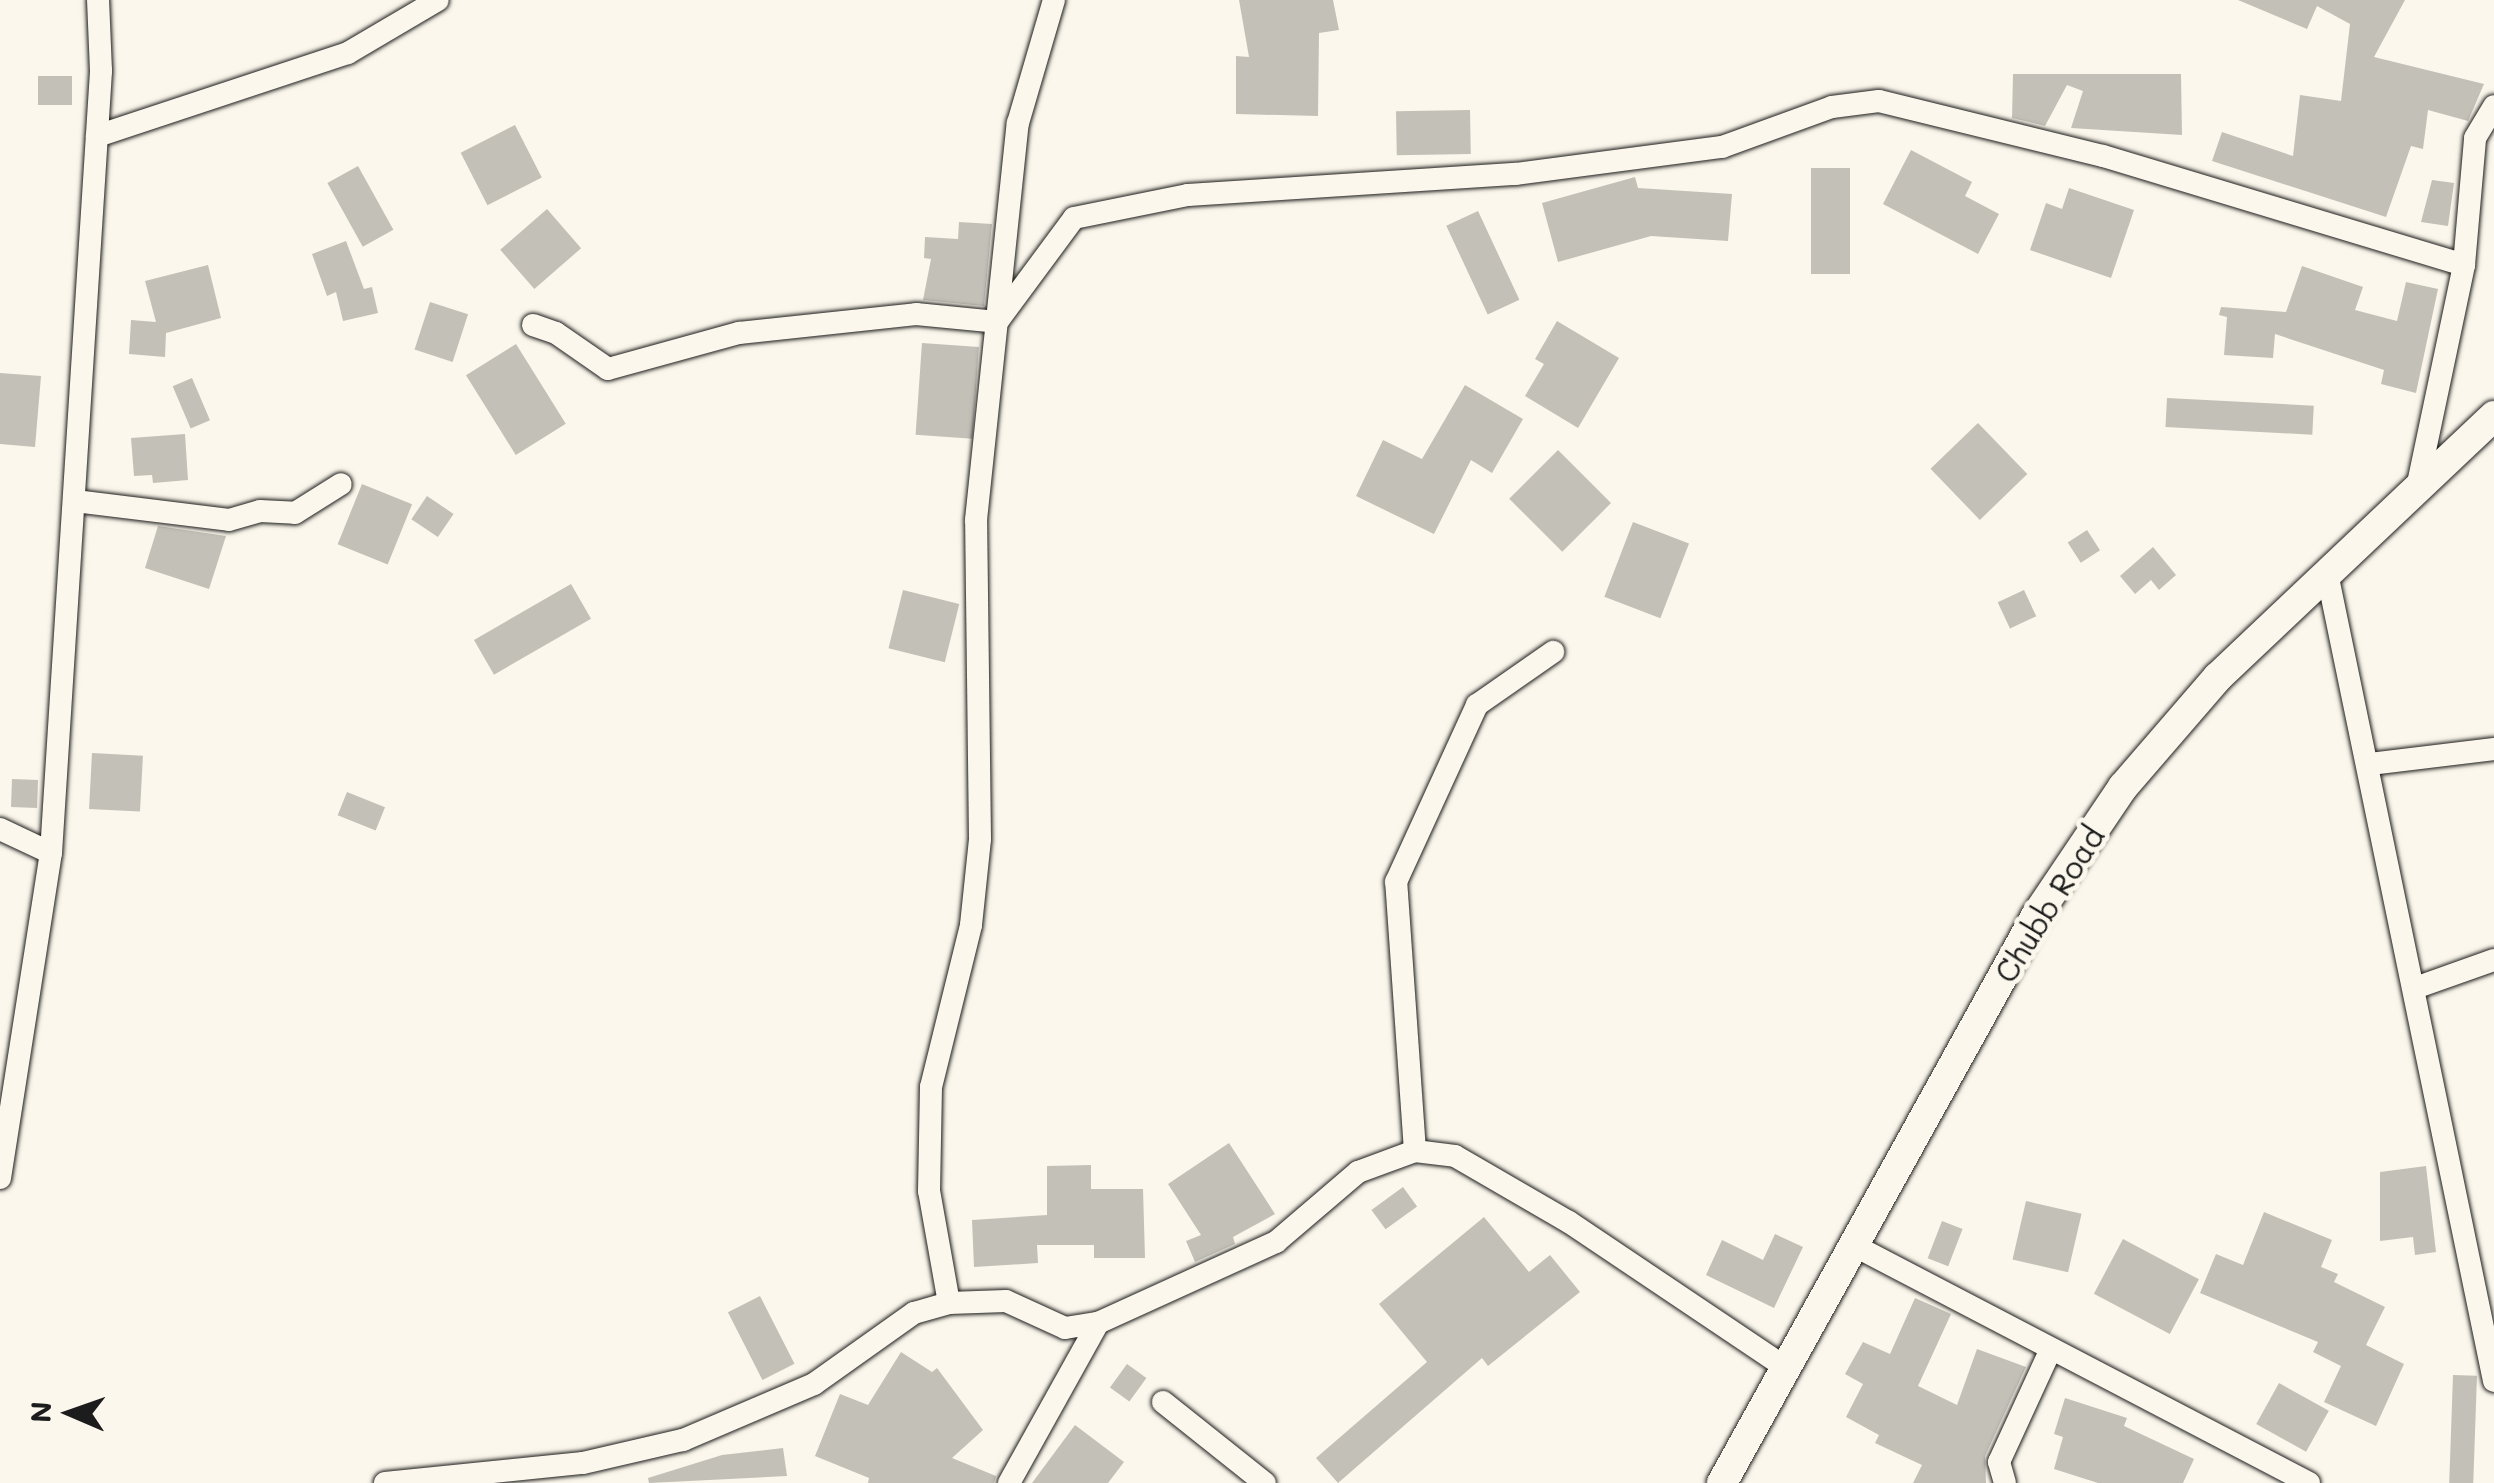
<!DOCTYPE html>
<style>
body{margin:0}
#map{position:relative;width:2494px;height:1483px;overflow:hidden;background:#fbf7ec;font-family:Mali,sans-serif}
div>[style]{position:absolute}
.building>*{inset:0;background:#c3c0b8;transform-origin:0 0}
.roads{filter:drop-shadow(0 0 2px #1c1c1c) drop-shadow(0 0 2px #1c1c1c)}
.minor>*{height:22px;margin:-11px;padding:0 11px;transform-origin:11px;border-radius:11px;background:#fbf7ec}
.tertiary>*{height:30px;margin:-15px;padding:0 15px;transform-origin:15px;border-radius:15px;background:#fbf7ec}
span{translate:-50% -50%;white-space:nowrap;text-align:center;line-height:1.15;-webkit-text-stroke:10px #fbf7ec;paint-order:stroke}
.street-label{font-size:30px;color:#1c1c1c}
.north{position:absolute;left:20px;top:1363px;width:100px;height:100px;-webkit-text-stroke:8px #fbf7ec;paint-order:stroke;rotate:272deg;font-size:28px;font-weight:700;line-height:40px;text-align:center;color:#1c1c1c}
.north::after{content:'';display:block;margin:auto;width:35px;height:45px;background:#1c1c1c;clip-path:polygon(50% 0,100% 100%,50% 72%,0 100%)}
</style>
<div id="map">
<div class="building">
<i style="clip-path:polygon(1239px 0,1333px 0,1339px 30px,1319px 33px,1318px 116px,1236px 114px,1236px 56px,1249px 57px)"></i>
<i style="clip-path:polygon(2238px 0,2405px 0,2374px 57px,2484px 84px,2468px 121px,2428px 110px,2423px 149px,2411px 146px,2386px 217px,2212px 161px,2222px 132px,2293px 156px,2300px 95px,2341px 101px,2350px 24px,2317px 6px,2307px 29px)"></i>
<i style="clip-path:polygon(2013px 74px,2181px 74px,2182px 135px,2071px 128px,2083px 91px,2067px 85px,2045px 126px,2012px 118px)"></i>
<i style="left:38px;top:76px;width:34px;height:29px"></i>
<i style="left:1470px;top:110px;width:44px;height:74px;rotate:89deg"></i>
<i style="left:515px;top:125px;width:59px;height:61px;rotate:63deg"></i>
<i style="clip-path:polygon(1911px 150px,1972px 182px,1965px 196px,1999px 214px,1978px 254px,1883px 204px)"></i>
<i style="left:358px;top:166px;width:73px;height:35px;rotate:61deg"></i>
<i style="left:1811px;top:168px;width:39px;height:106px"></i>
<i style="clip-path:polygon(1635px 177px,1638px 188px,1732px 194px,1728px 241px,1651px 236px,1558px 262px,1542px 203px)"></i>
<i style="clip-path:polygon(2432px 180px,2454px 183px,2448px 226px,2421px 222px)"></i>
<i style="clip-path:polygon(2069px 188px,2134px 210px,2111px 278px,2030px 250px,2046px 203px,2062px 209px)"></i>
<i style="left:547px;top:209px;width:52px;height:62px;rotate:49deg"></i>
<i style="left:1478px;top:211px;width:98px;height:35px;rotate:65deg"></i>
<i style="clip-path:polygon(959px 222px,992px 224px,984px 306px,923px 300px,931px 259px,924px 258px,925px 237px,958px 239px)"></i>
<i style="clip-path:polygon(346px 241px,364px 289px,372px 287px,378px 313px,343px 321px,336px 292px,327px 296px,312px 254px)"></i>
<i style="clip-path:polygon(208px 265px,221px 318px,166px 333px,165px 357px,129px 354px,131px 320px,156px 322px,145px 281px)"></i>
<i style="clip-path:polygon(2302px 266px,2363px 287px,2355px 310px,2397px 321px,2406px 282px,2438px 289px,2416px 393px,2381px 384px,2384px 370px,2275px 334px,2273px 358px,2224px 355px,2227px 317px,2219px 315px,2221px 307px,2286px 312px)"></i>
<i style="left:430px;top:302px;width:40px;height:50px;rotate:18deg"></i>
<i style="clip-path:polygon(1557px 321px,1619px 358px,1578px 428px,1525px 396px,1544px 364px,1535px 359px)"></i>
<i style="left:922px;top:343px;width:57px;height:92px;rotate:4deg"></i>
<i style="left:516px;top:344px;width:94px;height:59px;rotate:58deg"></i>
<i style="clip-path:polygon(0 373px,41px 376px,35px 447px,0 444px)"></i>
<i style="left:192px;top:378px;width:46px;height:21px;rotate:67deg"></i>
<i style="clip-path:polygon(1465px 385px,1523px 419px,1492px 473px,1471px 460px,1434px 534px,1356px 496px,1383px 440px,1422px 459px)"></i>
<i style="left:2167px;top:398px;width:147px;height:29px;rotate:3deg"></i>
<i style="left:1978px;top:423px;width:71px;height:66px;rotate:46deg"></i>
<i style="clip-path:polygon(185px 434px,188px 480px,153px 483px,152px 475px,134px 476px,131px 438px)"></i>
<i style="left:1558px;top:450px;width:75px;height:69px;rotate:45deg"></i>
<i style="left:362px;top:484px;width:54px;height:65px;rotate:22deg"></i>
<i style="left:427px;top:496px;width:32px;height:28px;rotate:34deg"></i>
<i style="left:1633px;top:522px;width:60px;height:80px;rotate:21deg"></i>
<i style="clip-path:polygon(158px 526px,226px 536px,209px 589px,145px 568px)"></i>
<i style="left:2087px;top:530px;width:24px;height:23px;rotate:57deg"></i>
<i style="clip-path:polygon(2153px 547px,2176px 575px,2159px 590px,2151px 580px,2135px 594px,2120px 576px)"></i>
<i style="left:571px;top:584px;width:40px;height:112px;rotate:60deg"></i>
<i style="left:903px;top:590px;width:58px;height:60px;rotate:14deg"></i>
<i style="left:2024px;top:590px;width:29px;height:29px;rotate:65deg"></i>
<i style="left:92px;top:753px;width:51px;height:56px;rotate:3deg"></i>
<i style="left:12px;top:779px;width:26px;height:28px;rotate:2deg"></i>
<i style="left:347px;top:792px;width:41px;height:25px;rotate:22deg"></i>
<i style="clip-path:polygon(1229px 1143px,1275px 1214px,1233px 1237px,1235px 1244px,1195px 1262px,1186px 1241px,1201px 1235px,1168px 1184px)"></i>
<i style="clip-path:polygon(1091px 1165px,1091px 1189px,1143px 1189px,1145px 1258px,1094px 1258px,1094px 1245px,1037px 1245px,1038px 1263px,974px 1267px,972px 1220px,1047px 1215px,1047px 1166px)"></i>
<i style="clip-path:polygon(2426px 1166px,2436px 1252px,2415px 1255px,2413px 1237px,2380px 1241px,2380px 1172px)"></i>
<i style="left:1403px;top:1187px;width:24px;height:39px;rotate:54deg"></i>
<i style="left:2026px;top:1201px;width:57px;height:60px;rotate:13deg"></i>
<i style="clip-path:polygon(2264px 1212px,2332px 1240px,2321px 1267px,2338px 1274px,2334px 1282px,2385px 1307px,2366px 1345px,2404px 1364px,2376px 1426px,2324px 1402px,2341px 1366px,2313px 1352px,2318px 1342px,2200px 1293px,2216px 1254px,2243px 1265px)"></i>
<i style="clip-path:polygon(1484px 1217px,1529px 1272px,1550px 1255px,1580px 1292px,1488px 1366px,1482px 1358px,1338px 1483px,1316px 1458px,1427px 1362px,1379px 1304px)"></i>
<i style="left:1942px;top:1221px;width:22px;height:40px;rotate:21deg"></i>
<i style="clip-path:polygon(1775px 1234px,1803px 1247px,1774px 1308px,1706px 1275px,1722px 1240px,1763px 1260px)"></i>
<i style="left:2123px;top:1239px;width:86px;height:62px;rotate:28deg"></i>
<i style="left:760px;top:1296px;width:76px;height:36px;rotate:63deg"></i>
<i style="clip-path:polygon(1915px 1298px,1951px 1314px,1918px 1386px,1957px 1405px,1977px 1349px,2026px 1367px,1985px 1456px,1986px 1483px,1913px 1483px,1922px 1465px,1875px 1443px,1879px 1435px,1846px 1417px,1863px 1384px,1845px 1374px,1863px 1342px,1890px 1354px)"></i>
<i style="clip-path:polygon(901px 1352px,932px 1372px,937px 1368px,983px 1430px,952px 1458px,996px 1476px,994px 1483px,868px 1483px,869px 1478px,815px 1456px,840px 1394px,868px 1405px)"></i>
<i style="left:1127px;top:1364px;width:24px;height:29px;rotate:36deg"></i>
<i style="left:2453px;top:1375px;width:24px;height:108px;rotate:2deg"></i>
<i style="left:2279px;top:1383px;width:57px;height:47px;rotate:29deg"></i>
<i style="clip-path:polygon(2065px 1398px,2127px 1418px,2124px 1426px,2194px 1459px,2183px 1483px,2098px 1483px,2054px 1469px,2063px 1437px,2054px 1434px)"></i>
<i style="clip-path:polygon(1075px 1425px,1124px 1462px,1108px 1483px,1032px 1483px)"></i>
<i style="clip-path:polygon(783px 1448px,787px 1476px,649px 1483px,648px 1478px,722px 1455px)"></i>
</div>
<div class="roads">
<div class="minor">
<i style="left:97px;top:136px;width:264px;rotate:-18.3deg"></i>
<i style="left:348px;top:53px;width:104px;rotate:-30.5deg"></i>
<i style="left:997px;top:322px;width:129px;rotate:-53.5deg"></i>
<i style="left:1074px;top:218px;width:116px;rotate:-11.4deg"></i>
<i style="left:1188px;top:195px;width:329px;rotate:-3.7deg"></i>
<i style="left:1516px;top:174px;width:208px;rotate:-7.5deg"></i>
<i style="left:1722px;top:147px;width:117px;rotate:-20deg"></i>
<i style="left:1832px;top:107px;width:47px;rotate:-7.3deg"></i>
<i style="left:1879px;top:101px;width:231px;rotate:13.8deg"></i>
<i style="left:2103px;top:156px;width:377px;rotate:16.8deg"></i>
<i style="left:533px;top:325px;width:24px;rotate:19deg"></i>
<i style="left:556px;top:333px;width:63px;rotate:34.7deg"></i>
<i style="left:608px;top:369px;width:136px;rotate:-15.4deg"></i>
<i style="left:739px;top:333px;width:178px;rotate:-6.1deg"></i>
<i style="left:916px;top:314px;width:81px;rotate:5.6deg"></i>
<i style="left:2416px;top:493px;width:233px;rotate:-78.1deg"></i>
<i style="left:2464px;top:265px;width:127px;rotate:-85deg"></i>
<i style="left:2475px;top:138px;width:37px;rotate:-59deg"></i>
<i style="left:75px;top:501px;width:155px;rotate:7deg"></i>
<i style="left:229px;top:520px;width:32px;rotate:-16deg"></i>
<i style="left:260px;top:511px;width:35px;rotate:3deg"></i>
<i style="left:295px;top:513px;width:54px;rotate:-32.2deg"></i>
<i style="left:2327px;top:573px;width:825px;rotate:78.32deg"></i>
<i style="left:2370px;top:764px;width:125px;rotate:-6.9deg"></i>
<i style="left:0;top:829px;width:56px;rotate:25.2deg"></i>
<i style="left:2415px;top:988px;width:84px;rotate:-19.5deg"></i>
<i style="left:1415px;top:1151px;width:270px;rotate:-94deg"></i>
<i style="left:1396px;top:882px;width:195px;rotate:-65.4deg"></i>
<i style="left:1477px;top:705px;width:93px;rotate:-34.9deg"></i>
<i style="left:0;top:1178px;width:329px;rotate:-81.1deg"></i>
<i style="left:51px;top:853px;width:784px;rotate:-86.34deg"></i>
<i style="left:101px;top:71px;width:71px;rotate:-92.4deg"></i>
<i style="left:1857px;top:1247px;width:510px;rotate:27.57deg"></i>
<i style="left:949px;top:1303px;width:114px;rotate:-100.1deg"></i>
<i style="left:929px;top:1191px;width:104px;rotate:-88.9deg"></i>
<i style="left:931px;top:1087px;width:167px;rotate:-76.1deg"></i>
<i style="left:971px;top:925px;width:86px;rotate:-84deg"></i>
<i style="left:980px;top:839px;width:319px;rotate:-90.7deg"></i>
<i style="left:976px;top:520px;width:399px;rotate:-84deg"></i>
<i style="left:1018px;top:123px;width:128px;rotate:-73.7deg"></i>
<i style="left:1163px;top:1402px;width:130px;rotate:38.5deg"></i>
<i style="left:385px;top:1483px;width:199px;rotate:-5.8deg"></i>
<i style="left:583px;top:1463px;width:103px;rotate:-13deg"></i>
<i style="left:683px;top:1440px;width:142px;rotate:-23.1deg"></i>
<i style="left:814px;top:1384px;width:123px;rotate:-35.4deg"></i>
<i style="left:914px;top:1313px;width:36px;rotate:-16deg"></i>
<i style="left:949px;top:1303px;width:57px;rotate:-2deg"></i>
<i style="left:1006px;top:1301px;width:65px;rotate:24.6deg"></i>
<i style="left:1065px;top:1328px;width:33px;rotate:-9deg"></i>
<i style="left:1098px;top:1323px;width:196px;rotate:-24.5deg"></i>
<i style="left:1276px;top:1242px;width:108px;rotate:-40.5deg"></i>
<i style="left:1358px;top:1172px;width:61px;rotate:-20.2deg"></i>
<i style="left:1415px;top:1151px;width:40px;rotate:7.1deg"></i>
<i style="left:1455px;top:1156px;width:132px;rotate:30.1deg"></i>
<i style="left:1569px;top:1222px;width:264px;rotate:33.9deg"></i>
<i style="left:1009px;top:1483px;width:183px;rotate:-60.9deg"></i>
<i style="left:2005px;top:1483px;width:22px;rotate:-106deg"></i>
<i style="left:1999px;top:1462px;width:122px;rotate:-65.3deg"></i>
</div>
<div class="tertiary">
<i style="left:1722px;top:1483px;width:648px;rotate:-61.02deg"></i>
<i style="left:2036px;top:916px;width:156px;rotate:-56deg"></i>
<i style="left:2123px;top:787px;width:145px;rotate:-49.2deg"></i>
<i style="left:2218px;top:677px;width:380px;rotate:-43.4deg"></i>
</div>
</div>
<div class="street-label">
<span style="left:2049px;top:904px;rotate:-58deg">Chubb Road</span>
</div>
<div class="north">N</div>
</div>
